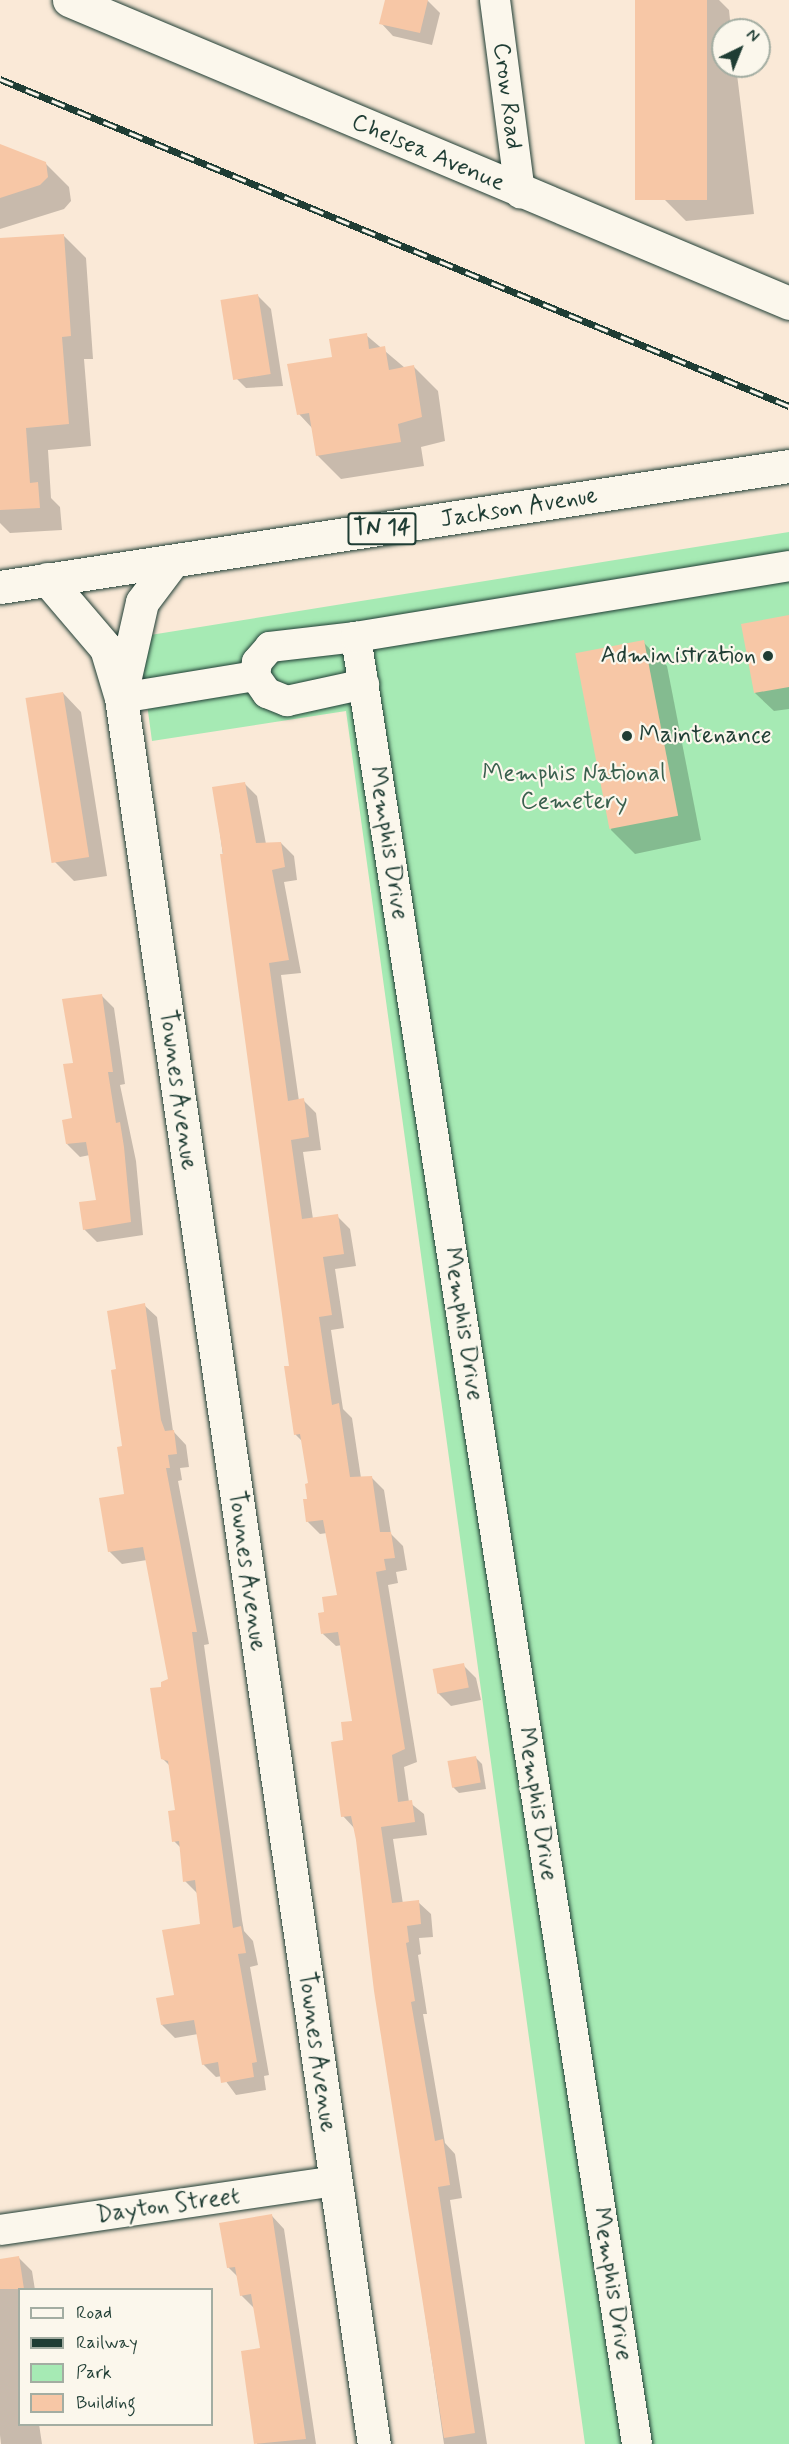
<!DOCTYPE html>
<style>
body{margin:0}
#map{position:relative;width:789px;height:2444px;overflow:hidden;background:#fae9d7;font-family:Mynerve,sans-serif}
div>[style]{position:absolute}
.green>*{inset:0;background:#a6eab4}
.shadow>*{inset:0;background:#0003}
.building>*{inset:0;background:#f7c7a6;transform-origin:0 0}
.roads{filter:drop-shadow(0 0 2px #1f3d34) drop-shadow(0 0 2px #1f3d34)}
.street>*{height:30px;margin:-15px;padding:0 15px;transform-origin:15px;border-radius:15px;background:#fbf7ec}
.secondary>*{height:33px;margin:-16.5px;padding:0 16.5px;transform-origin:16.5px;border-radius:16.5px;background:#fbf7ec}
.primary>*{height:33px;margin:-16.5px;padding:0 16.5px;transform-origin:16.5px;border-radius:16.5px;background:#fbf7ec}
.rail>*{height:7px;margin-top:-3.5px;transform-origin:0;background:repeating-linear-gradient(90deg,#fbf7ec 0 14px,#1f3d34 0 28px);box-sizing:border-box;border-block:2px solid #1f3d34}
.dots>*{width:16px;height:16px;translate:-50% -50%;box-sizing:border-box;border:3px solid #fbf7ec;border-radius:50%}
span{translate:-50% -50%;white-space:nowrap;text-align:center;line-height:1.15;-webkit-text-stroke:4.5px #fbf7ec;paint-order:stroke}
.shield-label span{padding:2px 4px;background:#fbf7ec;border:2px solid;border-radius:4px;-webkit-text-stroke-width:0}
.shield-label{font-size:22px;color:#1f3d34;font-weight:700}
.street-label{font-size:24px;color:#1f3d34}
.poi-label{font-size:24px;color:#1f3d34}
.right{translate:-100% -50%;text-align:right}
.left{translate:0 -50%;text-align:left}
.park-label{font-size:24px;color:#3a604e}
.legend{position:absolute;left:18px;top:2288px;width:195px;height:138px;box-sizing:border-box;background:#fbf7ec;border:2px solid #a3ada2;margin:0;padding:8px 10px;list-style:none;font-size:18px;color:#1f3d34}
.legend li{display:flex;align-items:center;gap:12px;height:30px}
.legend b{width:30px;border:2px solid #a3ada2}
.north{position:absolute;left:711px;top:18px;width:60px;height:60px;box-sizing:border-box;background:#fbf7ec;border:2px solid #a3ada2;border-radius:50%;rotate:43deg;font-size:16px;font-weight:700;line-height:24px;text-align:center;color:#1f3d34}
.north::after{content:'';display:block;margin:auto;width:21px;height:27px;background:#1f3d34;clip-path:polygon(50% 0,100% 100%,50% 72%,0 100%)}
</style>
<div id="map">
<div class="green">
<i style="clip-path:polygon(789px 532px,789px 2444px,585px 2444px,346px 711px,152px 741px,138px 637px)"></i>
</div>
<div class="shadow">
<i style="clip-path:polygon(386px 0,427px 0,440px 13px,432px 45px,393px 36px,381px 23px)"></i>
<i style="clip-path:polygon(637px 0,719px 0,729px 10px,731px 30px,723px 30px,723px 66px,736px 66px,754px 214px,686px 221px,662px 197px)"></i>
<i style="clip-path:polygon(0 145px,45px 163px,69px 187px,71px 201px,64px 209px,0 229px)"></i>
<i style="clip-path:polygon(63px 235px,86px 258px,93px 359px,84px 359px,91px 446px,48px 450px,51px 498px,60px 507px,62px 530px,10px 533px,0 523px,0 239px)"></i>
<i style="clip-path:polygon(258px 296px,271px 309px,283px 386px,246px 388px,233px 375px)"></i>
<i style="clip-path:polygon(366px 335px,405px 368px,414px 367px,438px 391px,445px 441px,421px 447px,424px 466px,341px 479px,317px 455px,313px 429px,299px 414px,334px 358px)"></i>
<i style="clip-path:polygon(789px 617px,789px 709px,774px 711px,755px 693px)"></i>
<i style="clip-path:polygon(643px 642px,667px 666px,701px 840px,635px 854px,611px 830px)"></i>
<i style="clip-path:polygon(63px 693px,81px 712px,107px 876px,74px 881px,55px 862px)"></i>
<i style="clip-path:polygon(244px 783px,257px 796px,266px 844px,281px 843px,294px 856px,297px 880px,284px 882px,301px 973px,281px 975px,299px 1101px,303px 1100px,316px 1113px,321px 1150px,303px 1152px,313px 1219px,337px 1216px,350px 1229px,356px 1266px,335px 1269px,344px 1328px,331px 1330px,343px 1409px,352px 1418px,361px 1478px,371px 1477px,384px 1490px,391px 1534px,403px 1546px,407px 1570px,396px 1572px,398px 1583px,388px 1585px,417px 1762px,404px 1767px,409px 1802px,424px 1814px,427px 1835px,393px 1839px,403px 1904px,418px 1902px,431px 1914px,433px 1937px,419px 1938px,421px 1954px,418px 1955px,427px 2014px,423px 2014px,445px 2143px,455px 2154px,462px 2198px,450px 2200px,487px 2444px,444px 2444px,355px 1829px,343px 1816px,344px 1742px,354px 1722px,342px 1645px,336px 1646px,323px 1634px,326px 1614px,339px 1596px,327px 1533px,320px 1534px,307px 1521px,310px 1485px,302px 1441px,295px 1434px,291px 1367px,214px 788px)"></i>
<i style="clip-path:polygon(101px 995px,114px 1008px,125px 1084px,120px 1085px,136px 1161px,143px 1235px,97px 1242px,84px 1229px,98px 1201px,90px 1155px,80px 1157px,67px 1144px,73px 1120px,74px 1064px)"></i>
<i style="clip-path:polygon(144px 1305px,157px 1317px,173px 1431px,186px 1445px,189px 1467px,180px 1468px,182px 1480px,178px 1481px,209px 1644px,204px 1645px,242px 1920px,244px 1931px,253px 1941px,258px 1965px,250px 1967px,269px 2075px,264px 2076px,266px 2090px,236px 2095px,222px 2076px,216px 2077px,203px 2064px,198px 2034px,175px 2038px,162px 2025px,202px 1925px,198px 1894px,185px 1881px,181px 1848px,174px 1841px,177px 1811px,170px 1766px,162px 1758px,169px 1680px,147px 1560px,122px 1564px,109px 1551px,126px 1495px,118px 1371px)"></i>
<i style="clip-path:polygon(463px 1665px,476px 1678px,481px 1700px,451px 1706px,438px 1693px)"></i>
<i style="clip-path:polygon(476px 1758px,482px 1764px,486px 1789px,459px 1793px,453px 1787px)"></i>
<i style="clip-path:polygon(272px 2216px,284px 2229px,316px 2444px,257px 2444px,242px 2352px,262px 2349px,255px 2309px,241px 2295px,238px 2277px,228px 2267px)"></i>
<i style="clip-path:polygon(19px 2258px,32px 2271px,35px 2290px,20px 2290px,20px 2424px,39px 2424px,42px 2444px,1px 2444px,0 2435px,0 2260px)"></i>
</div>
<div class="building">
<i style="clip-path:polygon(385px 0,428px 0,420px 33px,379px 24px)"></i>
<i style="left:635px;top:0;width:72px;height:200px"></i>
<i style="clip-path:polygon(0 144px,46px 162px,48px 177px,40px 185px,0 198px)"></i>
<i style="clip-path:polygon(64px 234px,71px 336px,62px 337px,69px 424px,26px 428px,30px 483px,38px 482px,40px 508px,0 510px,0 238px)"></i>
<i style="left:258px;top:294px;width:81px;height:38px;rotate:81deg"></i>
<i style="clip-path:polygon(367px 333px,369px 349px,385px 346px,389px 370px,414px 365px,422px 417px,398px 424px,401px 442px,316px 456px,309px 413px,297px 415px,287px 364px,332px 357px,329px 339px)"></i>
<i style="clip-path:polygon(789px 615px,789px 687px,754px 693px,741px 624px)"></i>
<i style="left:644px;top:640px;width:179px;height:70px;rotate:79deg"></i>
<i style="left:63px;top:692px;width:167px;height:38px;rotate:81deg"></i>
<i style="clip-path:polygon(245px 782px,256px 843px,281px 842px,285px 867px,272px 870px,289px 960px,269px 963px,288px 1101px,304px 1098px,309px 1137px,291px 1140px,302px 1219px,338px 1214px,344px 1254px,323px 1257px,332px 1315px,319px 1317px,332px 1405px,339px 1403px,350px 1477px,372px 1476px,380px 1532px,391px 1532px,395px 1558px,384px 1559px,386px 1570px,376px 1572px,405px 1749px,392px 1755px,398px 1802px,412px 1800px,415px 1822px,381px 1827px,392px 1903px,419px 1900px,421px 1924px,407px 1926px,409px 1942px,406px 1943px,415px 2001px,411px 2002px,435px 2141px,443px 2139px,450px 2185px,438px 2187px,475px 2433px,444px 2438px,374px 1991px,356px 1840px,351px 1816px,341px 1817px,331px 1742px,343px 1740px,341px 1722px,352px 1721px,338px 1632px,321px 1634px,318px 1613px,324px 1612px,322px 1597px,337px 1595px,323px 1520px,306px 1522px,303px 1499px,307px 1499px,305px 1484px,308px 1483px,300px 1434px,294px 1435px,284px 1366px,289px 1366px,220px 854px,223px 854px,212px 787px)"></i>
<i style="clip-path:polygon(102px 994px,113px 1072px,108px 1072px,116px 1123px,120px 1122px,124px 1147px,131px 1222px,83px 1230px,79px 1202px,96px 1200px,86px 1142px,66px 1144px,62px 1120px,72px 1118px,63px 1064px,73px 1063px,62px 999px)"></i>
<i style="clip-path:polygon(145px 1303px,161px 1420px,165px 1431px,174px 1430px,177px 1454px,168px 1455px,170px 1468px,166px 1468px,197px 1632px,192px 1632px,230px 1906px,233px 1928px,241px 1926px,246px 1953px,238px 1954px,257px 2062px,252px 2063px,254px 2077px,221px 2083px,218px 2062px,202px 2065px,194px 2020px,161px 2025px,156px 1998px,174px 1995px,162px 1930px,200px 1924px,195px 1880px,183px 1882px,179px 1841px,172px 1842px,168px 1811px,175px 1810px,168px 1761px,161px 1759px,150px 1688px,161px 1687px,161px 1682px,168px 1679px,143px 1547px,108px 1552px,99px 1498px,124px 1494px,117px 1447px,122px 1446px,111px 1370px,116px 1369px,107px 1311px)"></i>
<i style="left:464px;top:1663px;width:25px;height:32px;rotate:79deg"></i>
<i style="left:476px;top:1756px;width:27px;height:29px;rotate:80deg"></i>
<i style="clip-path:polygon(272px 2214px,306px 2439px,254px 2444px,241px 2351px,260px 2348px,251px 2294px,240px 2296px,235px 2267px,227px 2268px,219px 2223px)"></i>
<i style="clip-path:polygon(19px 2256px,24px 2289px,0 2289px,0 2259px)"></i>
</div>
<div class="roads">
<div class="street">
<i style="left:495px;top:0;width:195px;rotate:82.6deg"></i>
<i style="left:356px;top:637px;width:87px;rotate:173.4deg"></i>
<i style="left:270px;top:647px;width:20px;rotate:131deg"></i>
<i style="left:257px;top:662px;width:14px;rotate:98deg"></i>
<i style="left:255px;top:676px;width:21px;rotate:55deg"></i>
<i style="left:267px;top:693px;width:22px;rotate:22deg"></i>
<i style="left:287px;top:701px;width:79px;rotate:-12.4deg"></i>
<i style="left:121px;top:698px;width:136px;rotate:-9.3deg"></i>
<i style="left:0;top:2230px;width:340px;rotate:-8.3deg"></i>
<i style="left:637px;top:2444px;width:1829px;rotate:-98.84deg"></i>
<i style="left:356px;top:637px;width:439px;rotate:-9.3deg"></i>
</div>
<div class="secondary">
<i style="left:69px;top:0;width:781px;rotate:22.82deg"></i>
<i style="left:47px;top:579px;width:91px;rotate:49.5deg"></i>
<i style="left:106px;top:648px;width:52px;rotate:73.3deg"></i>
<i style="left:121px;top:698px;width:1764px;rotate:81.76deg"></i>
<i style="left:122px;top:690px;width:90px;rotate:-77.2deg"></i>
<i style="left:142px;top:602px;width:50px;rotate:-53.1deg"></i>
</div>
<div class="primary">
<i style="left:0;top:587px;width:798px;rotate:-8.72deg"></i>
</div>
</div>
<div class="rail">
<i style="left:0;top:79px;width:854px;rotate:22.51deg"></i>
</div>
<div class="dots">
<i style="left:768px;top:656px;background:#1f3d34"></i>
<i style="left:627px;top:736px;background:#1f3d34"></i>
</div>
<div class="shield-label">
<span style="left:382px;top:529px">TN 14</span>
</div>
<div class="street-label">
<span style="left:507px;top:96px;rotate:83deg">Crow Road</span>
<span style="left:428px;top:153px;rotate:23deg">Chelsea Avenue</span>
<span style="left:519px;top:508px;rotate:-9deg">Jackson Avenue</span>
<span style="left:388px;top:843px;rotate:81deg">Memphis Drive</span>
<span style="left:178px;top:1090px;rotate:82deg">Townes Avenue</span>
<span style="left:463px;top:1324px;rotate:81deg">Memphis Drive</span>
<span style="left:247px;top:1571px;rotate:82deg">Townes Avenue</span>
<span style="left:537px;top:1804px;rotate:81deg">Memphis Drive</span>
<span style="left:317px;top:2052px;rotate:82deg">Townes Avenue</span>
<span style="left:168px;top:2206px;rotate:-8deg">Dayton Street</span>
<span style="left:612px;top:2284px;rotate:81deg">Memphis Drive</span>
</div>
<div class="poi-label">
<span class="right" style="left:756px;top:656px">Administration</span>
<span class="left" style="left:639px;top:736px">Maintenance</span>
</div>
<div class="park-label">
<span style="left:574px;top:788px">Memphis National<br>Cemetery</span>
</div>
<ul class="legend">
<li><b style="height:8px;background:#fbf7ec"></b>Road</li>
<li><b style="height:8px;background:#1f3d34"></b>Railway</li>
<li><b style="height:16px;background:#a6eab4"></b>Park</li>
<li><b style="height:16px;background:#f7c7a6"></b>Building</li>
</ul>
<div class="north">N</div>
</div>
